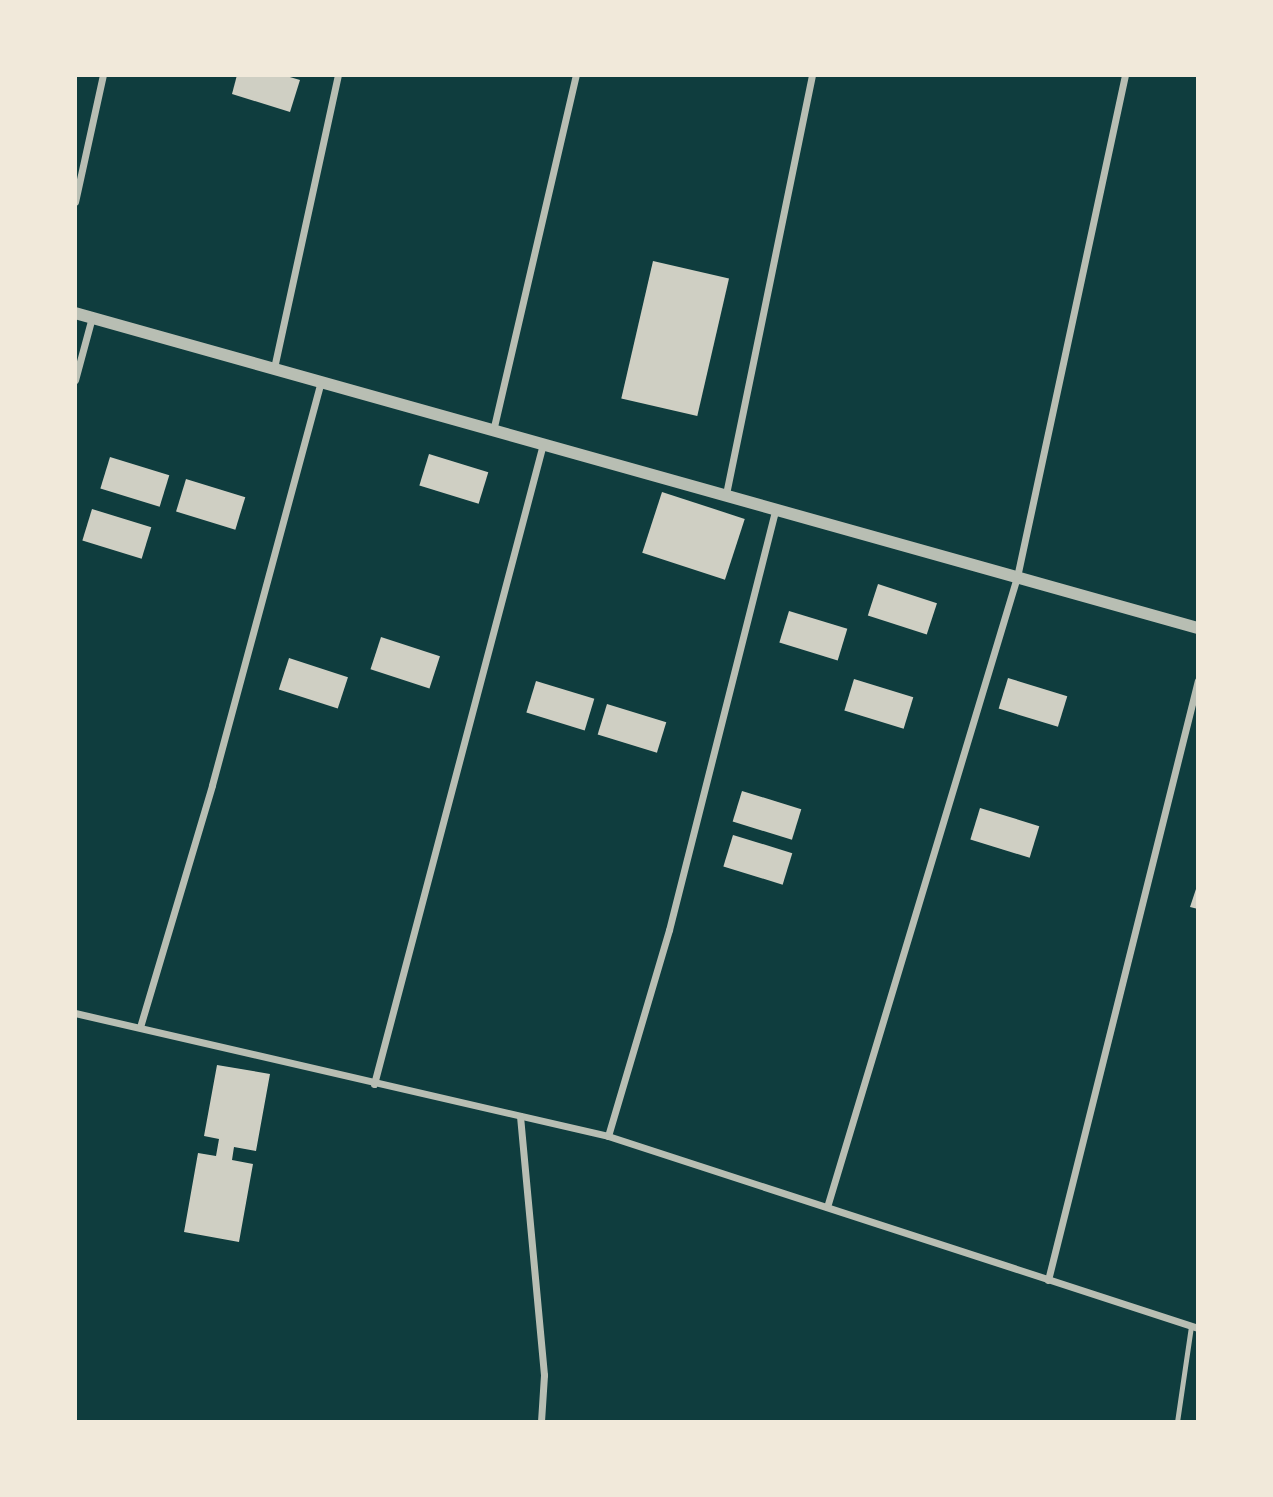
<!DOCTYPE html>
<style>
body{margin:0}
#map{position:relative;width:1273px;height:1497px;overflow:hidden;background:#0f3d3e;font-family:Raleway,sans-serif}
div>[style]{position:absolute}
.building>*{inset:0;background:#cfcfc3;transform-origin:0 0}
.service>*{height:5px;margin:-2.5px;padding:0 2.5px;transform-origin:2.5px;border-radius:2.5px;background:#b8beb3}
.minor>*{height:7px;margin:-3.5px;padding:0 3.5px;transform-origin:3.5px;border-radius:3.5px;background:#b8beb3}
.tertiary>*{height:12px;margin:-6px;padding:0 6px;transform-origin:6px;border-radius:6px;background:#b8beb3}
span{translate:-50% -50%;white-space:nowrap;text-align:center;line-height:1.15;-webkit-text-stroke:5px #f1e9da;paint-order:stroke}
.frame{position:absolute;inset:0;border:77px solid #f1e9da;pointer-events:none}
</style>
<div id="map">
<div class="building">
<i style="clip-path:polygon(237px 75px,283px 75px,300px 80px,290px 112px,232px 94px)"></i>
<i style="left:653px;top:261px;width:78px;height:141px;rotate:13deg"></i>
<i style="left:429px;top:454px;width:62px;height:33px;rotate:17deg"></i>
<i style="left:110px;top:457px;width:62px;height:33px;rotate:17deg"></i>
<i style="left:186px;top:479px;width:62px;height:34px;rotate:17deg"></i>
<i style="left:662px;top:492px;width:87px;height:64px;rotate:18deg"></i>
<i style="left:92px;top:509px;width:62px;height:33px;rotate:17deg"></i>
<i style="left:878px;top:584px;width:62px;height:33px;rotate:18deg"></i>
<i style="left:789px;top:611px;width:61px;height:33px;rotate:17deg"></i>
<i style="left:381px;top:637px;width:62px;height:34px;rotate:18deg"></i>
<i style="left:289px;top:658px;width:62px;height:33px;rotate:18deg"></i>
<i style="left:1008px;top:678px;width:62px;height:32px;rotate:17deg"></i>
<i style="left:854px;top:679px;width:62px;height:33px;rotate:17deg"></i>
<i style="left:536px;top:681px;width:61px;height:33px;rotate:17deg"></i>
<i style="left:607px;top:704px;width:62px;height:32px;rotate:17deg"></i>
<i style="left:742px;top:791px;width:62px;height:32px;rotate:17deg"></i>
<i style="left:980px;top:808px;width:62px;height:33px;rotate:17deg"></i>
<i style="left:733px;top:835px;width:62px;height:33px;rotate:17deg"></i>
<i style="clip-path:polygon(1197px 886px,1198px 886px,1198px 909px,1190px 907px)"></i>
<i style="clip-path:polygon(217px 1065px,270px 1074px,256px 1151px,234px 1147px,232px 1160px,253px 1164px,239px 1242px,184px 1232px,198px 1153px,216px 1156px,219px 1139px,204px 1136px)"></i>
</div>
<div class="service">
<i style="left:1177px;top:1422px;width:97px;rotate:-81.7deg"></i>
</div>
<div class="minor">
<i style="left:75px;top:202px;width:130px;rotate:-77.6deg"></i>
<i style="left:274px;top:368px;width:300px;rotate:-77.7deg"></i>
<i style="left:75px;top:380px;width:65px;rotate:-74.9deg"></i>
<i style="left:493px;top:431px;width:366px;rotate:-76.9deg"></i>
<i style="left:726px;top:494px;width:428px;rotate:-78.4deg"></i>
<i style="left:75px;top:1013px;width:547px;rotate:12.99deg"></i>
<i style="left:608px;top:1136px;width:620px;rotate:18.03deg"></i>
<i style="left:140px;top:1027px;width:252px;rotate:-73.4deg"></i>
<i style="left:212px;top:785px;width:419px;rotate:-74.9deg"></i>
<i style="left:374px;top:1084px;width:662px;rotate:-75.21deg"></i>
<i style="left:520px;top:1116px;width:260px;rotate:84.7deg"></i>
<i style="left:544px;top:1375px;width:47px;rotate:93.7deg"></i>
<i style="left:608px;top:1136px;width:215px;rotate:-73.5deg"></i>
<i style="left:669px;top:930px;width:436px;rotate:-75.8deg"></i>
<i style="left:827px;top:1207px;width:658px;rotate:-73.22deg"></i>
<i style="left:1017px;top:577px;width:513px;rotate:-77.86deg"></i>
<i style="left:1048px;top:1280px;width:618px;rotate:-75.96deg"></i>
</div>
<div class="tertiary">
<i style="left:75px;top:313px;width:1166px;rotate:15.67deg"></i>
</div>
<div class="frame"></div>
</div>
